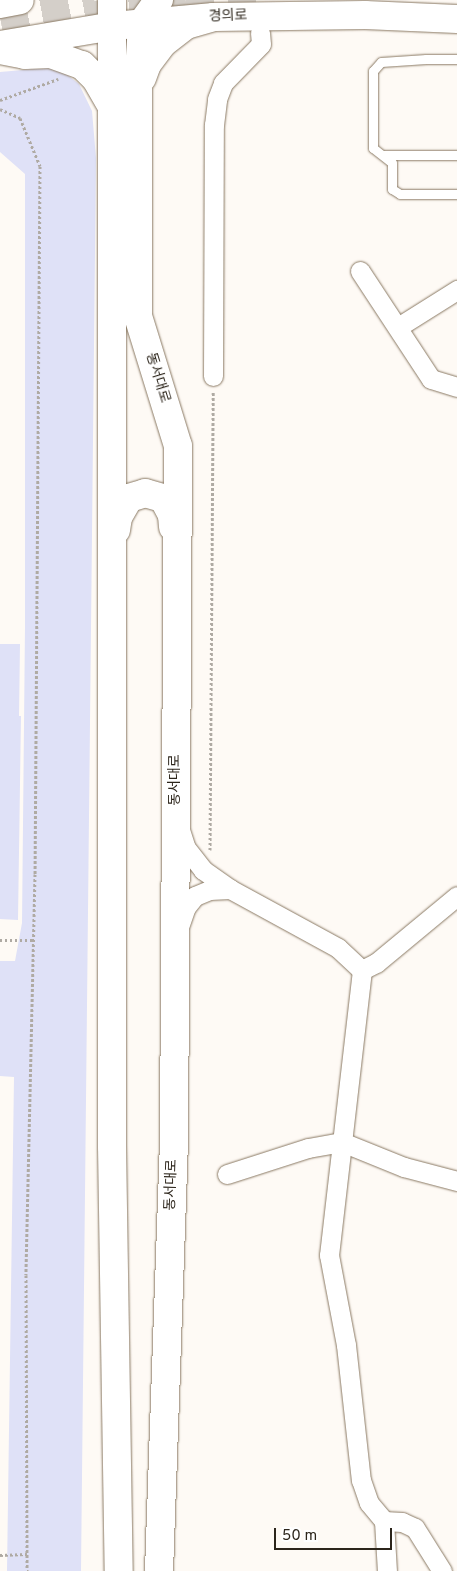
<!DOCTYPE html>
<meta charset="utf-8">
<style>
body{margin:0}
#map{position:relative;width:457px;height:1571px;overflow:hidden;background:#fefaf5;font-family:Overpass,"Noto Sans KR",sans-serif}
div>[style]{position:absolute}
.green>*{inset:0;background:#dfe1f7}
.primary-tunnel>*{height:28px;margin-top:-14px;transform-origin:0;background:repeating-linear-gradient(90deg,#d4cfc9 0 28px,transparent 0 42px)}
.path>*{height:3px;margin-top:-1.5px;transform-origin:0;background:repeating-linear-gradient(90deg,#afaaa3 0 2.5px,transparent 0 5px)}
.roads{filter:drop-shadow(0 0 1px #8a7963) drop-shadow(0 0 1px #8a7963)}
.service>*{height:9px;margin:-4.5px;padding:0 4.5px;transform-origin:4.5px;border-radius:4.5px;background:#fff}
.minor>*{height:19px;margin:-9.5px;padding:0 9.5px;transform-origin:9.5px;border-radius:9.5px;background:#fff}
.primary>*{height:28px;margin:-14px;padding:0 14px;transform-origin:14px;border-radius:14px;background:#fff}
.trunk>*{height:28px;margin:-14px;padding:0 14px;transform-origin:14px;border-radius:14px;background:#fff}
span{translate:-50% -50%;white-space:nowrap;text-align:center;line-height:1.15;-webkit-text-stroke:4.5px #fff;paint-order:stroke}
.street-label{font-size:14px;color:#2c251b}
.scale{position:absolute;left:274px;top:1528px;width:118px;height:22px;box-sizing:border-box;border:2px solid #2c251b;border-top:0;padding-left:6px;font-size:15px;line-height:18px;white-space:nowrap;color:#2c251b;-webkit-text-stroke:4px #fff;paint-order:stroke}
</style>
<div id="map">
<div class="green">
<i style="clip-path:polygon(57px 67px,79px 84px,92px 111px,96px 158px,81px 1571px,7px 1571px,14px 1077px,0 1076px,0 961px,15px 961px,22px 923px,25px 626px,25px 174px,0 152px,0 72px)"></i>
<i style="clip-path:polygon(0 644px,20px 644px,19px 716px,21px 716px,18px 920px,0 919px)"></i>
</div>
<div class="primary-tunnel">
<i style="left:88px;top:16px;width:99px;rotate:-8.1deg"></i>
<i style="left:186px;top:2px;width:71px;rotate:-1.6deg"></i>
<i style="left:0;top:18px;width:96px;rotate:-10.8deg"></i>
</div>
<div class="path">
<i style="left:0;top:100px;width:62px;rotate:-19.9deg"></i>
<i style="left:0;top:109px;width:22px;rotate:24deg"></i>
<i style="left:20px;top:118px;width:52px;rotate:67.4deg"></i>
<i style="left:40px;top:166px;width:708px;rotate:90.4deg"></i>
<i style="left:35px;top:874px;width:401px;rotate:91.3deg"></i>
<i style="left:26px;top:1275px;width:296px;rotate:89.8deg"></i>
<i style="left:210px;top:850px;width:459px;rotate:-89.6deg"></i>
<i style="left:0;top:940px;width:34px"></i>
<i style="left:0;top:1555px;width:27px;rotate:-2deg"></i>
</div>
<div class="roads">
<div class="service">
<i style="left:457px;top:59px;width:31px;rotate:180deg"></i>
<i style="left:426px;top:59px;width:45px;rotate:176.2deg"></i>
<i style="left:381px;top:62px;width:12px;rotate:132deg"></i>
<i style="left:373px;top:71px;width:77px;rotate:90deg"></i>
<i style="left:373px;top:148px;width:24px;rotate:38deg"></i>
<i style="left:392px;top:163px;width:26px;rotate:90deg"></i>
<i style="left:392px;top:189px;width:9px;rotate:32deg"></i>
<i style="left:400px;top:194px;width:57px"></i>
<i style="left:384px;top:155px;width:73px"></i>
</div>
<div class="minor">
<i style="left:360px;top:271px;width:129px;rotate:56.7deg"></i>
<i style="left:431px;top:379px;width:27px;rotate:17deg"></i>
<i style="left:398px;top:327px;width:70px;rotate:-32.1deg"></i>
<i style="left:213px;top:376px;width:251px;rotate:-89.8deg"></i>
<i style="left:214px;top:125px;width:26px;rotate:-83deg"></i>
<i style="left:217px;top:99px;width:17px;rotate:-69deg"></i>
<i style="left:223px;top:83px;width:54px;rotate:-45.7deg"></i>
<i style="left:261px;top:44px;width:11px;rotate:-95deg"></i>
<i style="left:180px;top:830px;width:19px;rotate:72deg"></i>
<i style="left:186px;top:848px;width:28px;rotate:52deg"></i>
<i style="left:203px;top:870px;width:33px;rotate:35deg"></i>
<i style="left:230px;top:889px;width:123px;rotate:28.6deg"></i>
<i style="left:338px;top:948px;width:33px;rotate:43deg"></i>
<i style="left:179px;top:927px;width:21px;rotate:-71deg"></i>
<i style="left:186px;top:907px;width:14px;rotate:-51deg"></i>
<i style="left:195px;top:896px;width:15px;rotate:-23deg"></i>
<i style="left:209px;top:890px;width:21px;rotate:-3deg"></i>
<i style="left:362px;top:970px;width:287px;rotate:96.6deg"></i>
<i style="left:329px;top:1255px;width:92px;rotate:79.3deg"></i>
<i style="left:346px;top:1345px;width:136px;rotate:83.7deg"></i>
<i style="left:361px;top:1480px;width:24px;rotate:71deg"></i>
<i style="left:369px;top:1503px;width:23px;rotate:50deg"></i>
<i style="left:384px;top:1521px;width:50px;rotate:86.6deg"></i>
<i style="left:362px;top:970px;width:16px;rotate:-27deg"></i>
<i style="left:376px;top:963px;width:105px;rotate:-39.6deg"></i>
<i style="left:227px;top:1174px;width:85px;rotate:-17.8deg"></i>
<i style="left:308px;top:1148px;width:35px;rotate:-10deg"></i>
<i style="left:342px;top:1142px;width:67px;rotate:22deg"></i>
<i style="left:404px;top:1167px;width:55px;rotate:14.8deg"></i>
<i style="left:384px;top:1521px;width:18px;rotate:3deg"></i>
<i style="left:402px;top:1522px;width:14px;rotate:25deg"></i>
<i style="left:415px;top:1528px;width:51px;rotate:57.9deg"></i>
</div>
<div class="primary">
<i style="left:0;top:4px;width:20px;rotate:-11deg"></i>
<i style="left:0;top:45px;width:115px;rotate:-9.5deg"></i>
<i style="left:113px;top:26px;width:101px;rotate:-5.1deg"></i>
<i style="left:214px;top:17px;width:151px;rotate:-0.8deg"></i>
<i style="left:365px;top:15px;width:92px;rotate:2.5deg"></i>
</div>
<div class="trunk">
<i style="left:112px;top:0;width:1146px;rotate:90deg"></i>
<i style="left:112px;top:1146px;width:425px;rotate:89.1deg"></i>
<i style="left:0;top:50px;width:25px;rotate:11deg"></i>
<i style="left:25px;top:55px;width:26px;rotate:-2deg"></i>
<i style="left:51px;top:54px;width:33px;rotate:20deg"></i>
<i style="left:82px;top:65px;width:20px;rotate:45deg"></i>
<i style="left:96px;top:79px;width:34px;rotate:60deg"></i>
<i style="left:142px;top:78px;width:15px;rotate:-70deg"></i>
<i style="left:147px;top:64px;width:26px;rotate:-53deg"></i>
<i style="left:163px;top:43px;width:29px;rotate:-38deg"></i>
<i style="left:186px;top:25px;width:29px;rotate:-16deg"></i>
<i style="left:116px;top:530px;width:13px;rotate:-81deg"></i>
<i style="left:118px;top:517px;width:22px;rotate:-60deg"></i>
<i style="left:129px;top:498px;width:17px;rotate:-17deg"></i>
<i style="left:145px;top:493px;width:19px;rotate:16deg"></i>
<i style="left:163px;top:498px;width:19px;rotate:62deg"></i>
<i style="left:172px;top:515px;width:12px;rotate:85deg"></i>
<i style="left:159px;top:1571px;width:425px;rotate:-88deg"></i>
<i style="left:174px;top:1146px;width:700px;rotate:-89.67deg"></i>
<i style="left:178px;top:446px;width:136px;rotate:-107.1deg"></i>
<i style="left:138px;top:316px;width:227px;rotate:-90deg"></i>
<i style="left:138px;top:89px;width:66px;rotate:-86.5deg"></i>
<i style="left:142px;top:23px;width:29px;rotate:-54deg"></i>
</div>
</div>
<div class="street-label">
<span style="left:228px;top:17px;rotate:-2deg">경의로</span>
<span style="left:157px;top:378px;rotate:73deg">동서대로</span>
<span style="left:176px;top:780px;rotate:-90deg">동서대로</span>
<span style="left:172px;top:1185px;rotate:-88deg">동서대로</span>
</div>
<div class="scale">50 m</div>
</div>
